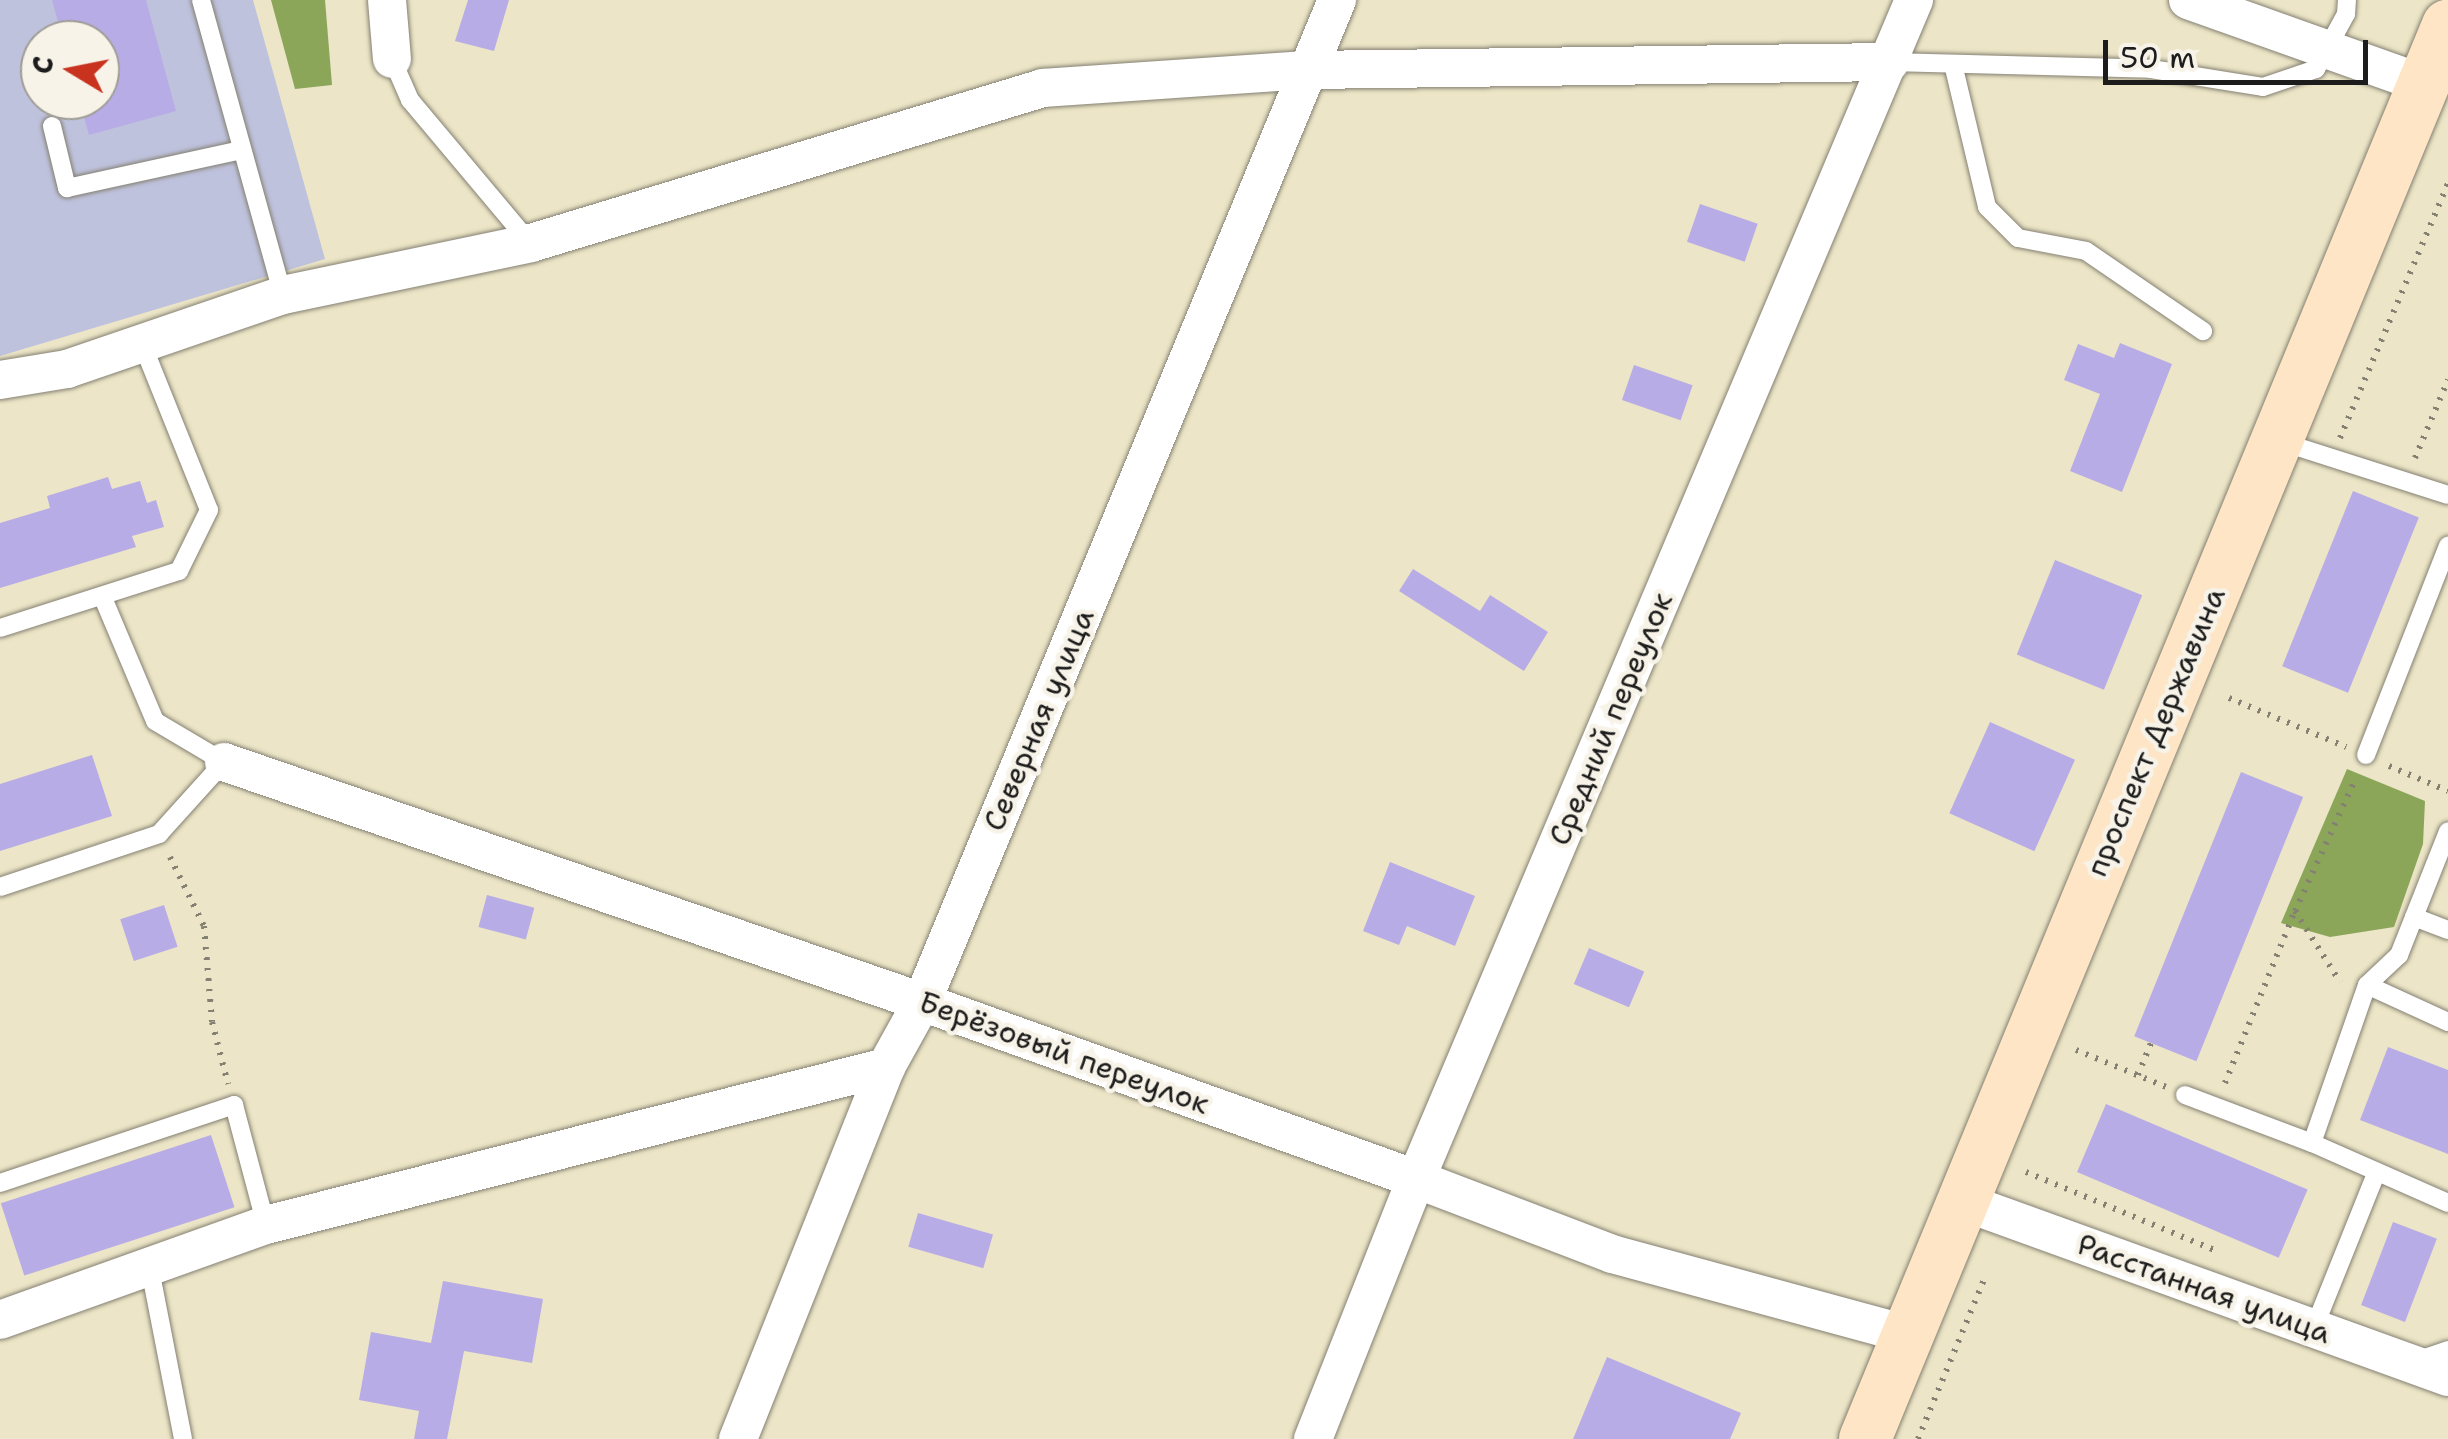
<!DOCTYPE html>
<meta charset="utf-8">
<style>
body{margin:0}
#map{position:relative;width:2448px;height:1439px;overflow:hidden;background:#ece5c7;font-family:"Shantell Sans",sans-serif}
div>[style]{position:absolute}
.industrial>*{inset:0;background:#bfc2dd}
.forest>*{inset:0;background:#8ba659}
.building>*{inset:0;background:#b8ace6;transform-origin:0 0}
.path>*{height:6px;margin-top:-3px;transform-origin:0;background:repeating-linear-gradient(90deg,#848072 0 2.5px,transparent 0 10.5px)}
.roads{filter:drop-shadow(0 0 2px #848072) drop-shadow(0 0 2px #848072)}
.lane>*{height:18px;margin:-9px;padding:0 9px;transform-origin:9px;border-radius:9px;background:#fff}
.street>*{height:38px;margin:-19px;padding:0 19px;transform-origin:19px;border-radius:19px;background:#fff}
.secondary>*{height:52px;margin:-26px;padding:0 26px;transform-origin:26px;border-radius:26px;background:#fde5c5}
span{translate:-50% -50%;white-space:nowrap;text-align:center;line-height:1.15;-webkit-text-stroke:9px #f7f3e8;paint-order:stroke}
.street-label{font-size:30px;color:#1c1c1c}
.north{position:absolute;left:20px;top:20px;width:100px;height:100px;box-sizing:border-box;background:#f7f3e8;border:2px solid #9f9d96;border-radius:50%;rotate:280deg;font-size:28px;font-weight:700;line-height:40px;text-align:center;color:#1c1c1c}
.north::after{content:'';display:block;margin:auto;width:35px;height:45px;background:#c8321e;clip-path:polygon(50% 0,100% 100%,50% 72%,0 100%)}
.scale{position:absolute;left:2103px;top:40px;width:265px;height:45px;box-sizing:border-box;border:5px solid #1c1c1c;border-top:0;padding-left:12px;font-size:30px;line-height:35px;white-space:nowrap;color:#1c1c1c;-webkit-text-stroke:8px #f7f3e8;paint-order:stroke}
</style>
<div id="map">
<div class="industrial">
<i style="clip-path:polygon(evenodd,0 0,253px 0,325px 259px,0 356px,0 0,40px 40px,100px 40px,100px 100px,40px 100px,40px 40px)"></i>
</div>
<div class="forest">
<i style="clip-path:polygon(271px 0,325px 0,332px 85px,295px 89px)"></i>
<i style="clip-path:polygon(2347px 769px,2425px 801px,2423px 844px,2394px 927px,2330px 937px,2281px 923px)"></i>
</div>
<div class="building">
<i style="clip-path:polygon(52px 0,146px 0,176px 111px,89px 135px,79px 100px,100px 100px,100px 40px,63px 40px)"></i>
<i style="clip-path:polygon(468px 0,509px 0,494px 51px,455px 41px)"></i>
<i style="left:1700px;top:204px;width:61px;height:40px;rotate:19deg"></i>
<i style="clip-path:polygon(2120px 343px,2172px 364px,2122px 492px,2070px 471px,2100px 394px,2064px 380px,2078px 344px,2114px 358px)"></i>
<i style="left:1634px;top:365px;width:62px;height:37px;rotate:19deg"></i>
<i style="clip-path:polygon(108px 477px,112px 489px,140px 481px,147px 503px,156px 500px,164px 527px,132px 536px,136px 547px,0 588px,0 523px,50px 508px,47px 496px)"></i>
<i style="left:2353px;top:491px;width:71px;height:189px;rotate:22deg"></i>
<i style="left:2055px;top:560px;width:94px;height:102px;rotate:22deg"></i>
<i style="clip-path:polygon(1413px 569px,1480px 611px,1490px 595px,1548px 632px,1524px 671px,1399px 591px)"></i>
<i style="left:1990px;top:722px;width:93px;height:100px;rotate:24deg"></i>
<i style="clip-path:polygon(92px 755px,112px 816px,0 851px,0 784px)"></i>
<i style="left:2241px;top:772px;width:67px;height:285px;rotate:22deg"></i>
<i style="clip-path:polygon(1390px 862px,1475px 896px,1455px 946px,1407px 926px,1399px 945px,1363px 931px)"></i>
<i style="left:487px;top:895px;width:49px;height:33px;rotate:15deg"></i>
<i style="left:164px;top:905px;width:44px;height:46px;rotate:72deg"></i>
<i style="left:1589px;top:948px;width:60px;height:39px;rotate:23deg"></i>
<i style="clip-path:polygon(2388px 1047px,2448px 1070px,2448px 1154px,2360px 1120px)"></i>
<i style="left:2106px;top:1104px;width:219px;height:74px;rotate:23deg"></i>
<i style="left:211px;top:1135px;width:76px;height:221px;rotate:72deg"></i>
<i style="left:918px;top:1213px;width:78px;height:35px;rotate:16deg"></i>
<i style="left:2393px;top:1222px;width:47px;height:89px;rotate:21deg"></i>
<i style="clip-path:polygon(443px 1281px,543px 1299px,532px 1363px,464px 1351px,447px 1439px,414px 1439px,419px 1411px,359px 1400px,371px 1332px,431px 1343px)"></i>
<i style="clip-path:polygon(1607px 1357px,1741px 1413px,1730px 1439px,1573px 1439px)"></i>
</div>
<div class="path">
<i style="left:2340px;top:438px;width:277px;rotate:-67deg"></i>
<i style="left:2415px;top:458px;width:85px;rotate:-67.1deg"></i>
<i style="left:2229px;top:698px;width:127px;rotate:22.7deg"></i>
<i style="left:2389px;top:766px;width:64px;rotate:23deg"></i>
<i style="left:170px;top:857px;width:77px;rotate:63.8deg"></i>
<i style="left:204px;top:926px;width:96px;rotate:85.2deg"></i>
<i style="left:212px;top:1022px;width:64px;rotate:75.5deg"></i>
<i style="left:2295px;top:911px;width:84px;rotate:57.6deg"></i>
<i style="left:2076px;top:1050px;width:97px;rotate:22.3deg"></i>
<i style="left:2138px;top:1075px;width:35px;rotate:-68deg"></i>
<i style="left:2225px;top:1083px;width:186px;rotate:-67.9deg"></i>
<i style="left:2295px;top:911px;width:146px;rotate:-65.4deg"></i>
<i style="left:2026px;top:1172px;width:209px;rotate:22.5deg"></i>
<i style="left:1918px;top:1439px;width:175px;rotate:-67.5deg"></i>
</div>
<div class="roads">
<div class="lane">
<i style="left:201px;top:0;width:306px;rotate:74.5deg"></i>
<i style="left:392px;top:59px;width:45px;rotate:66.3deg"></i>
<i style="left:410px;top:100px;width:187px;rotate:50deg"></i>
<i style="left:1890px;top:62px;width:261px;rotate:1.5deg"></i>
<i style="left:2151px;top:69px;width:113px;rotate:9.1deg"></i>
<i style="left:2263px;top:87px;width:56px;rotate:-18.8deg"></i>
<i style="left:2316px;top:69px;width:63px;rotate:-61.4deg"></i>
<i style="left:2346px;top:14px;width:14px;rotate:-86deg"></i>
<i style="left:1953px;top:64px;width:147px;rotate:76.6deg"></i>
<i style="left:1987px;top:207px;width:44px;rotate:45deg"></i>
<i style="left:2018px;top:238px;width:69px;rotate:10.8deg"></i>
<i style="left:2086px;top:251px;width:142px;rotate:34.4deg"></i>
<i style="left:52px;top:126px;width:64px;rotate:76.4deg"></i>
<i style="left:67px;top:188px;width:179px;rotate:-12.3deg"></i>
<i style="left:2282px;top:442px;width:174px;rotate:17.7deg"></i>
<i style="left:0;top:628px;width:188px;rotate:-17.7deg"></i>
<i style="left:179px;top:571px;width:68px;rotate:-63.8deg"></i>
<i style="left:209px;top:510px;width:182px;rotate:-111.9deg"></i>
<i style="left:2366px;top:755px;width:225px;rotate:-68.6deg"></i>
<i style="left:0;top:887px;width:168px;rotate:-18.4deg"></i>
<i style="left:159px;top:834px;width:97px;rotate:-47.9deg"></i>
<i style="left:224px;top:762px;width:80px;rotate:-149.3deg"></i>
<i style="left:155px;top:721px;width:134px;rotate:-112.9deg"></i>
<i style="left:2414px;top:917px;width:36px;rotate:21deg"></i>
<i style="left:2367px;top:985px;width:89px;rotate:24.6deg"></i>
<i style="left:2185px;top:1095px;width:136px;rotate:20.7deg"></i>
<i style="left:2312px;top:1143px;width:149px;rotate:23.8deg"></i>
<i style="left:2312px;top:1143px;width:167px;rotate:-70.8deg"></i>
<i style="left:2367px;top:985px;width:44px;rotate:-43.2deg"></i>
<i style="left:2399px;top:955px;width:133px;rotate:-68.4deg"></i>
<i style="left:0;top:1183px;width:247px;rotate:-18.4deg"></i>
<i style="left:234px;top:1105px;width:124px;rotate:75.1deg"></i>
<i style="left:150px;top:1269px;width:173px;rotate:79deg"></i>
<i style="left:2314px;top:1328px;width:166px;rotate:-68.1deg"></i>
<i style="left:2419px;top:1360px;width:31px;rotate:-19deg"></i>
</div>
<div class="street">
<i style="left:387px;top:0;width:59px;rotate:85.2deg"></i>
<i style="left:2188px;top:0;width:251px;rotate:19.6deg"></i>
<i style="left:0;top:380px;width:68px;rotate:-9.3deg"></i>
<i style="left:67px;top:369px;width:228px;rotate:-18.9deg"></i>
<i style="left:283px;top:295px;width:253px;rotate:-11.8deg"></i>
<i style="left:531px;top:243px;width:535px;rotate:-16.84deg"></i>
<i style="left:1043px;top:88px;width:267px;rotate:-3.9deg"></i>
<i style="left:1309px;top:70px;width:581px;rotate:-0.79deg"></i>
<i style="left:224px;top:762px;width:738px;rotate:18.97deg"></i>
<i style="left:922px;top:1002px;width:525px;rotate:19.71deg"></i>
<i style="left:1416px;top:1179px;width:210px;rotate:20.9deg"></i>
<i style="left:1612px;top:1254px;width:306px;rotate:15.2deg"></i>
<i style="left:1961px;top:1201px;width:518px;rotate:19.87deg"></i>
<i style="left:0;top:1320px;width:282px;rotate:-19.7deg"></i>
<i style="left:266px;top:1225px;width:640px;rotate:-14.3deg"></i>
<i style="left:738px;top:1439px;width:400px;rotate:-68.3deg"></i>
<i style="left:886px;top:1067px;width:74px;rotate:-61deg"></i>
<i style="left:922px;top:1002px;width:1085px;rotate:-67.5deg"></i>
<i style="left:1313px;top:1439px;width:280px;rotate:-68.4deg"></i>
<i style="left:1416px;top:1179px;width:1280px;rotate:-67.1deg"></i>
</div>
<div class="secondary">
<i style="left:1865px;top:1439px;width:1529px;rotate:-67.59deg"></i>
</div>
</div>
<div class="street-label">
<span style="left:1611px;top:719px;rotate:-67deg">Средний переулок</span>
<span style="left:1039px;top:720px;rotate:-67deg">Северная улица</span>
<span style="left:2156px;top:732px;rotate:-67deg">проспект Державина</span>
<span style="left:1064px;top:1053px;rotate:20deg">Берёзовый переулок</span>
<span style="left:2204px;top:1289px;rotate:20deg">Расстанная улица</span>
</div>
<div class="north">С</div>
<div class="scale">50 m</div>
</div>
